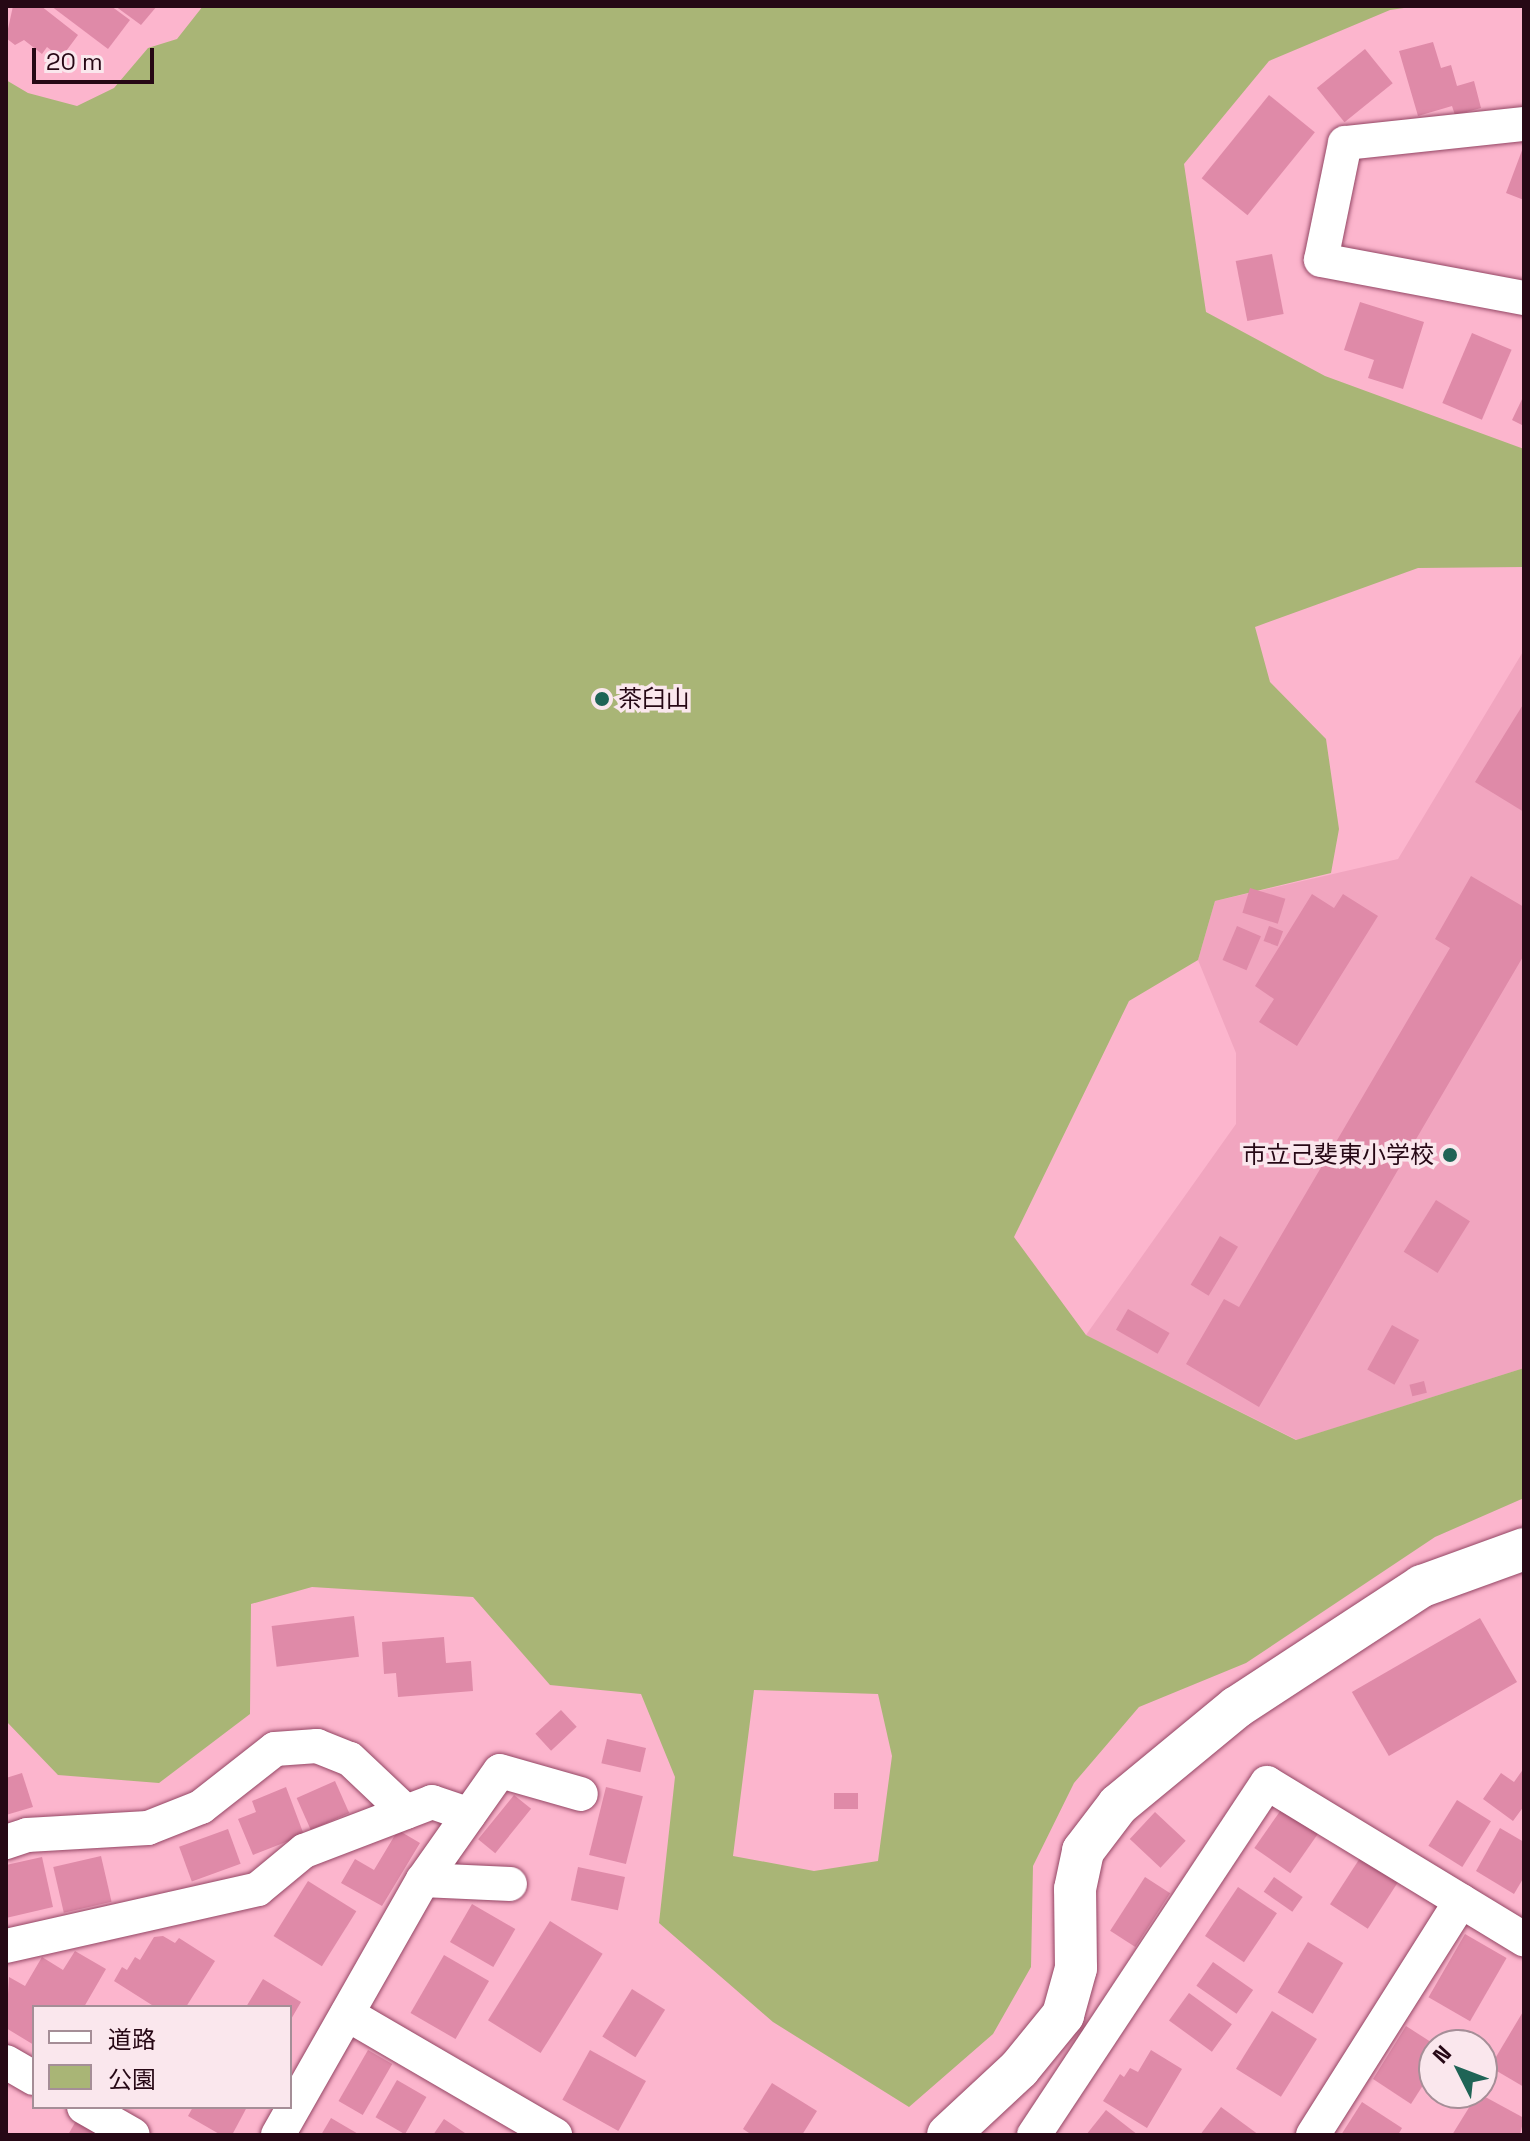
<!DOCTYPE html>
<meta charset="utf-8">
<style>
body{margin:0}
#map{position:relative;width:1530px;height:2141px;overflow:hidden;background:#fcb5cd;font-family:"Space Grotesk","Noto Sans JP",sans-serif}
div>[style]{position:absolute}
.built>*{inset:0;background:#f1a5bf}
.green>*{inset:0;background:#a9b576}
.building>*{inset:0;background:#df8aa8;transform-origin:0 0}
.roads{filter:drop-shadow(0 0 2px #934664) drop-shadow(0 0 2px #934664)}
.minor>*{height:34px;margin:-17px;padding:0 17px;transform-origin:17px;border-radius:17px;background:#fff}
.tertiary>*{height:42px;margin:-21px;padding:0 21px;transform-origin:21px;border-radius:21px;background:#fff}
.dots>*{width:22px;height:22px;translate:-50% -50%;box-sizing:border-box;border:4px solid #fae7ed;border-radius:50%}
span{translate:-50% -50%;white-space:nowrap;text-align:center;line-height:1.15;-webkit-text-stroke:7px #fae7ed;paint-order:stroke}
.poi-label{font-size:24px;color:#260815}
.left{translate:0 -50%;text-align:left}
.right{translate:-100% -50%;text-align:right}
.frame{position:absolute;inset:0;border:8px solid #260815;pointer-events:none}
.legend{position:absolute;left:32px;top:2005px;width:260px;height:104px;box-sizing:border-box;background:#fae7ed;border:2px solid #a58e97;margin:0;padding:10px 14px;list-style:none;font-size:24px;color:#260815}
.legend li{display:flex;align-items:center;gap:16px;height:40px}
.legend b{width:40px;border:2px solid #a58e97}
.north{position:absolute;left:1418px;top:2029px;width:80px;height:80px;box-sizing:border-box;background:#fae7ed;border:2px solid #a58e97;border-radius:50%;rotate:312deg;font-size:22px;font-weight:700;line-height:32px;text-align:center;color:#260815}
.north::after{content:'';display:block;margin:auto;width:28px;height:36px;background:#1f6456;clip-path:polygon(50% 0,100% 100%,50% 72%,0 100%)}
.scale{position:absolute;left:32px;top:48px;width:122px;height:36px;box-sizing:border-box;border:4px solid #260815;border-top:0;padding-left:10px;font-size:24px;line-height:28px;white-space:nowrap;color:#260815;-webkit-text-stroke:6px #fae7ed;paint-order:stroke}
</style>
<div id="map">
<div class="built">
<i style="clip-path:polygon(1524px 650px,1524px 1368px,1297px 1440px,1086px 1335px,1236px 1124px,1236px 1053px,1198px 960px,1215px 901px,1398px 859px)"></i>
</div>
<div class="green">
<i style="clip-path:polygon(evenodd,203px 6px,1418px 6px,1390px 10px,1269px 61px,1184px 164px,1206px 312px,1325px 376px,1524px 449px,1524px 567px,1418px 568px,1255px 627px,1270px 682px,1326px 739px,1339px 829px,1331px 873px,1215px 901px,1198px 960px,1129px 1001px,1014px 1237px,1086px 1335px,1296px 1440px,1524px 1368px,1524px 1498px,1435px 1537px,1246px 1663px,1139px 1707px,1074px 1783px,1033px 1866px,1031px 1967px,993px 2034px,909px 2107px,773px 2022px,659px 1923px,675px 1777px,641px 1694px,550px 1685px,473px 1597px,312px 1587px,251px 1604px,250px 1714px,159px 1783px,58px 1775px,6px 1721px,6px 80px,28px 93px,77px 106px,114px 88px,148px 48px,177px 39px,203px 6px,754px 1690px,878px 1694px,892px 1756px,878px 1861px,814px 1871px,733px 1856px,754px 1690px)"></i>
</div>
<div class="building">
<i style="clip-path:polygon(13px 6px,41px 6px,78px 35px,61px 58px,47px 47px,42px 54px,24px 40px,15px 45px,6px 38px)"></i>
<i style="clip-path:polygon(51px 6px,111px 6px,130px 20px,108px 49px)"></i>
<i style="clip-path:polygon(115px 6px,157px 6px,141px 25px)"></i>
<i style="clip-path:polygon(1433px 42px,1441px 68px,1451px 65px,1457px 86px,1474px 81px,1481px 108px,1455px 115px,1452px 106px,1418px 116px,1399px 51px)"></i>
<i style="left:1365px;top:49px;width:44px;height:62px;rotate:51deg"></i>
<i style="left:1269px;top:95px;width:59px;height:107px;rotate:39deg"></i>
<i style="clip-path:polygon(1524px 145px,1524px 200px,1506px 193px)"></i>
<i style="left:1272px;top:254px;width:61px;height:37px;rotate:79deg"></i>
<i style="clip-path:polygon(1360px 302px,1424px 322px,1403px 389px,1368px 378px,1374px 360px,1344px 350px)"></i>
<i style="left:1472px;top:333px;width:43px;height:76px;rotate:23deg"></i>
<i style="clip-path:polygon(1524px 395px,1524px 426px,1512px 420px)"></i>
<i style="clip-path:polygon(1524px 703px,1524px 812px,1475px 782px)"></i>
<i style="clip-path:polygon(1471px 876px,1524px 907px,1524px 955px,1259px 1407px,1186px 1364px,1224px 1299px,1239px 1307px,1450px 948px,1435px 939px)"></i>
<i style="left:1250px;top:888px;width:37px;height:26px;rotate:17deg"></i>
<i style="clip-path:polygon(1312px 894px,1334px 908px,1343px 894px,1378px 916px,1297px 1046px,1259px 1022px,1274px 999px,1255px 986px)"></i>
<i style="left:1237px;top:926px;width:26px;height:37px;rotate:23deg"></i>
<i style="left:1269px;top:926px;width:15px;height:16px;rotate:20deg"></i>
<i style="left:1436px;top:1200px;width:40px;height:61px;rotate:32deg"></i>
<i style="left:1220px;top:1236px;width:21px;height:57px;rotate:31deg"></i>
<i style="left:1128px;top:1309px;width:48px;height:24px;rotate:30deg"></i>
<i style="left:1392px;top:1325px;width:31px;height:51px;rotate:29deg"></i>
<i style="left:1424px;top:1381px;width:12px;height:15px;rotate:76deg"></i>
<i style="left:354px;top:1616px;width:41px;height:83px;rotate:83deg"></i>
<i style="left:1480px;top:1618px;width:74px;height:148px;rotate:60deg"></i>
<i style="clip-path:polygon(444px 1637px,446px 1663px,471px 1661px,473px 1691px,398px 1697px,396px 1673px,384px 1674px,382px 1642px)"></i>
<i style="left:561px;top:1710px;width:23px;height:35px;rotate:47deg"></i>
<i style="left:607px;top:1739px;width:40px;height:25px;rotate:13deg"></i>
<i style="clip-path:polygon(1524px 1768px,1524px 1806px,1513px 1821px,1483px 1799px,1501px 1773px,1514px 1782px)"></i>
<i style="clip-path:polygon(22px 1773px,33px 1807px,6px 1815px,6px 1778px)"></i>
<i style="left:335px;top:1781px;width:35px;height:42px;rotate:66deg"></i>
<i style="clip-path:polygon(286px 1787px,304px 1835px,253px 1855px,238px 1819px,256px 1812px,252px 1801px)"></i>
<i style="left:606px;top:1787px;width:38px;height:70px;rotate:14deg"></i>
<i style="left:834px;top:1793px;width:24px;height:16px"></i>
<i style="left:514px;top:1795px;width:22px;height:57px;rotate:39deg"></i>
<i style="left:1457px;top:1800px;width:40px;height:54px;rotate:32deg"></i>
<i style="left:1283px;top:1807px;width:44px;height:50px;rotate:35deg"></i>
<i style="left:1155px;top:1812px;width:42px;height:37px;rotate:43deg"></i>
<i style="clip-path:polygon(1500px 1828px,1524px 1842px,1524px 1877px,1514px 1894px,1476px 1871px)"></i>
<i style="left:228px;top:1829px;width:37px;height:52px;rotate:70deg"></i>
<i style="clip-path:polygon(398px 1830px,420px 1843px,382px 1906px,341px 1883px,355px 1859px,374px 1870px)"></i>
<i style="left:101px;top:1856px;width:47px;height:49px;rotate:77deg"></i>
<i style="clip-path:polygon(42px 1857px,53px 1907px,6px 1918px,6px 1865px)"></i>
<i style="left:1360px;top:1858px;width:45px;height:55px;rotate:33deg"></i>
<i style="left:578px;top:1867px;width:48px;height:34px;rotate:12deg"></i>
<i style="left:1145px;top:1877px;width:30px;height:64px;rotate:33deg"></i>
<i style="left:1274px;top:1877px;width:35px;height:18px;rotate:35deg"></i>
<i style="left:308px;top:1881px;width:57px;height:65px;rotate:32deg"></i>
<i style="left:1238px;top:1887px;width:47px;height:59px;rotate:34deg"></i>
<i style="left:472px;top:1904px;width:50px;height:44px;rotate:30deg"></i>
<i style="left:550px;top:1921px;width:62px;height:117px;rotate:32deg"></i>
<i style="left:1465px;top:1934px;width:48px;height:73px;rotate:30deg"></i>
<i style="clip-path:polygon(163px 1936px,175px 1943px,179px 1938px,215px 1961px,186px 2007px,155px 2007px,114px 1981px,122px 1967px,127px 1970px,135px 1957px,140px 1960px,154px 1937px)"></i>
<i style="left:1308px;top:1942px;width:41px;height:59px;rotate:31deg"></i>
<i style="clip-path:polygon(75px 1951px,106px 1969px,84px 2007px,34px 2007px,34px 2045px,6px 2028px,9px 1977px,25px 1986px,42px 1957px,63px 1970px)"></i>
<i style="left:444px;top:1955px;width:52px;height:67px;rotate:30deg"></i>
<i style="left:1213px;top:1962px;width:49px;height:29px;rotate:35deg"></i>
<i style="clip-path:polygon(263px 1979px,301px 2002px,290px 2021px,290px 2007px,246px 2007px)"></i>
<i style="left:632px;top:1989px;width:39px;height:56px;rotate:32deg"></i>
<i style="left:1189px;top:1993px;width:53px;height:34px;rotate:36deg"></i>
<i style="clip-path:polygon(1524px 2010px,1524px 2087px,1490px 2067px)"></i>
<i style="left:1272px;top:2011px;width:53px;height:68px;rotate:32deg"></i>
<i style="clip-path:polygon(1406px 2026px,1434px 2044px,1434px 2068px,1411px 2104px,1373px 2079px)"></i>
<i style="left:368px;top:2050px;width:28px;height:59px;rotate:30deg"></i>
<i style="left:590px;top:2050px;width:64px;height:57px;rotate:29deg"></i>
<i style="clip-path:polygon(1151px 2050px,1182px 2069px,1147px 2128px,1103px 2101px,1120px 2074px,1124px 2077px,1130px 2068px,1138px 2072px)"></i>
<i style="left:397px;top:2080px;width:34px;height:43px;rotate:30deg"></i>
<i style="clip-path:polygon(772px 2083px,817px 2111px,802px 2135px,752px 2135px,743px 2129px)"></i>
<i style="clip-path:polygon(1478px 2093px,1524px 2118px,1520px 2135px,1452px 2135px)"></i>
<i style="clip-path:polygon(1362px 2102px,1402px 2128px,1398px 2135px,1341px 2135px)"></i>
<i style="clip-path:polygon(193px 2107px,247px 2107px,232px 2135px,221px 2135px,188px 2116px)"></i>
<i style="clip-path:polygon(1221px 2107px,1259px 2135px,1200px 2135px)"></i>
<i style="clip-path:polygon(1106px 2110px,1138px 2135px,1086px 2135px)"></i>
<i style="clip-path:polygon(331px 2118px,360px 2135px,321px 2135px)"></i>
<i style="clip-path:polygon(77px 2119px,104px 2135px,68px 2135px)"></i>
<i style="clip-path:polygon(444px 2119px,468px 2135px,433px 2135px)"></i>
</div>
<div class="roads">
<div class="minor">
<i style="left:1524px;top:124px;width:180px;rotate:173.9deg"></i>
<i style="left:1345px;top:143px;width:119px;rotate:101.6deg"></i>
<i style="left:1321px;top:260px;width:207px;rotate:10.6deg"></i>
<i style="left:6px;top:1842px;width:22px;rotate:-18deg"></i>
<i style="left:27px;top:1835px;width:121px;rotate:-3.3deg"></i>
<i style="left:148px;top:1828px;width:57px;rotate:-21.6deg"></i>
<i style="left:201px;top:1807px;width:94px;rotate:-38.1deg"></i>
<i style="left:275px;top:1749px;width:42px;rotate:-4.1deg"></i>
<i style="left:317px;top:1746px;width:35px;rotate:22deg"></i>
<i style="left:350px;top:1759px;width:77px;rotate:43.4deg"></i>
<i style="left:423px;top:1880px;width:87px;rotate:2.6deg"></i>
<i style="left:6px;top:1946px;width:258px;rotate:-12.7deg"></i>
<i style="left:258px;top:1889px;width:60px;rotate:-39.6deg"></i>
<i style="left:304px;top:1851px;width:137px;rotate:-20.9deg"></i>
<i style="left:432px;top:1802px;width:39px;rotate:19deg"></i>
<i style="left:347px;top:2014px;width:241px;rotate:30.2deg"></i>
<i style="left:6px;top:2062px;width:32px;rotate:30deg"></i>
<i style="left:84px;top:2107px;width:56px;rotate:29.7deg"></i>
<i style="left:278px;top:2135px;width:293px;rotate:-60.4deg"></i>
<i style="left:423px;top:1880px;width:133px;rotate:-54.8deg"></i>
<i style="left:500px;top:1771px;width:84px;rotate:15.9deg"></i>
<i style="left:1034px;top:2135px;width:422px;rotate:-56.5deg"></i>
<i style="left:1267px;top:1783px;width:301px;rotate:31.3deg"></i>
<i style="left:1313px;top:2135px;width:277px;rotate:-57.7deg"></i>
</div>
<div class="tertiary">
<i style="left:948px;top:2135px;width:97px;rotate:-42.9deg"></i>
<i style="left:1019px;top:2069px;width:70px;rotate:-50.8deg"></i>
<i style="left:1063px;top:2015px;width:49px;rotate:-74.5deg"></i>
<i style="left:1076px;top:1968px;width:79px;rotate:-90.7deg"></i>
<i style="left:1075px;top:1889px;width:39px;rotate:-78deg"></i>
<i style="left:1083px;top:1851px;width:58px;rotate:-52.7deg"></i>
<i style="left:1118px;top:1805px;width:154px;rotate:-39.5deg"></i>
<i style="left:1237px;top:1707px;width:221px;rotate:-33.2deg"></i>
<i style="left:1422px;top:1586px;width:109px;rotate:-19.9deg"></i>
</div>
</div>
<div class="dots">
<i style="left:602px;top:699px;background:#1f6456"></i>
<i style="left:1450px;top:1155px;background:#1f6456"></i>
</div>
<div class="poi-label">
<span class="left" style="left:618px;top:699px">茶臼山</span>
<span class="right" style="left:1434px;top:1155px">市立己斐東小学校</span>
</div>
<div class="frame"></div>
<ul class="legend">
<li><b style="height:10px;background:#fff"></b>道路</li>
<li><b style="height:22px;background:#a9b576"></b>公園</li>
</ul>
<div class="north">N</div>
<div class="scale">20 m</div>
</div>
